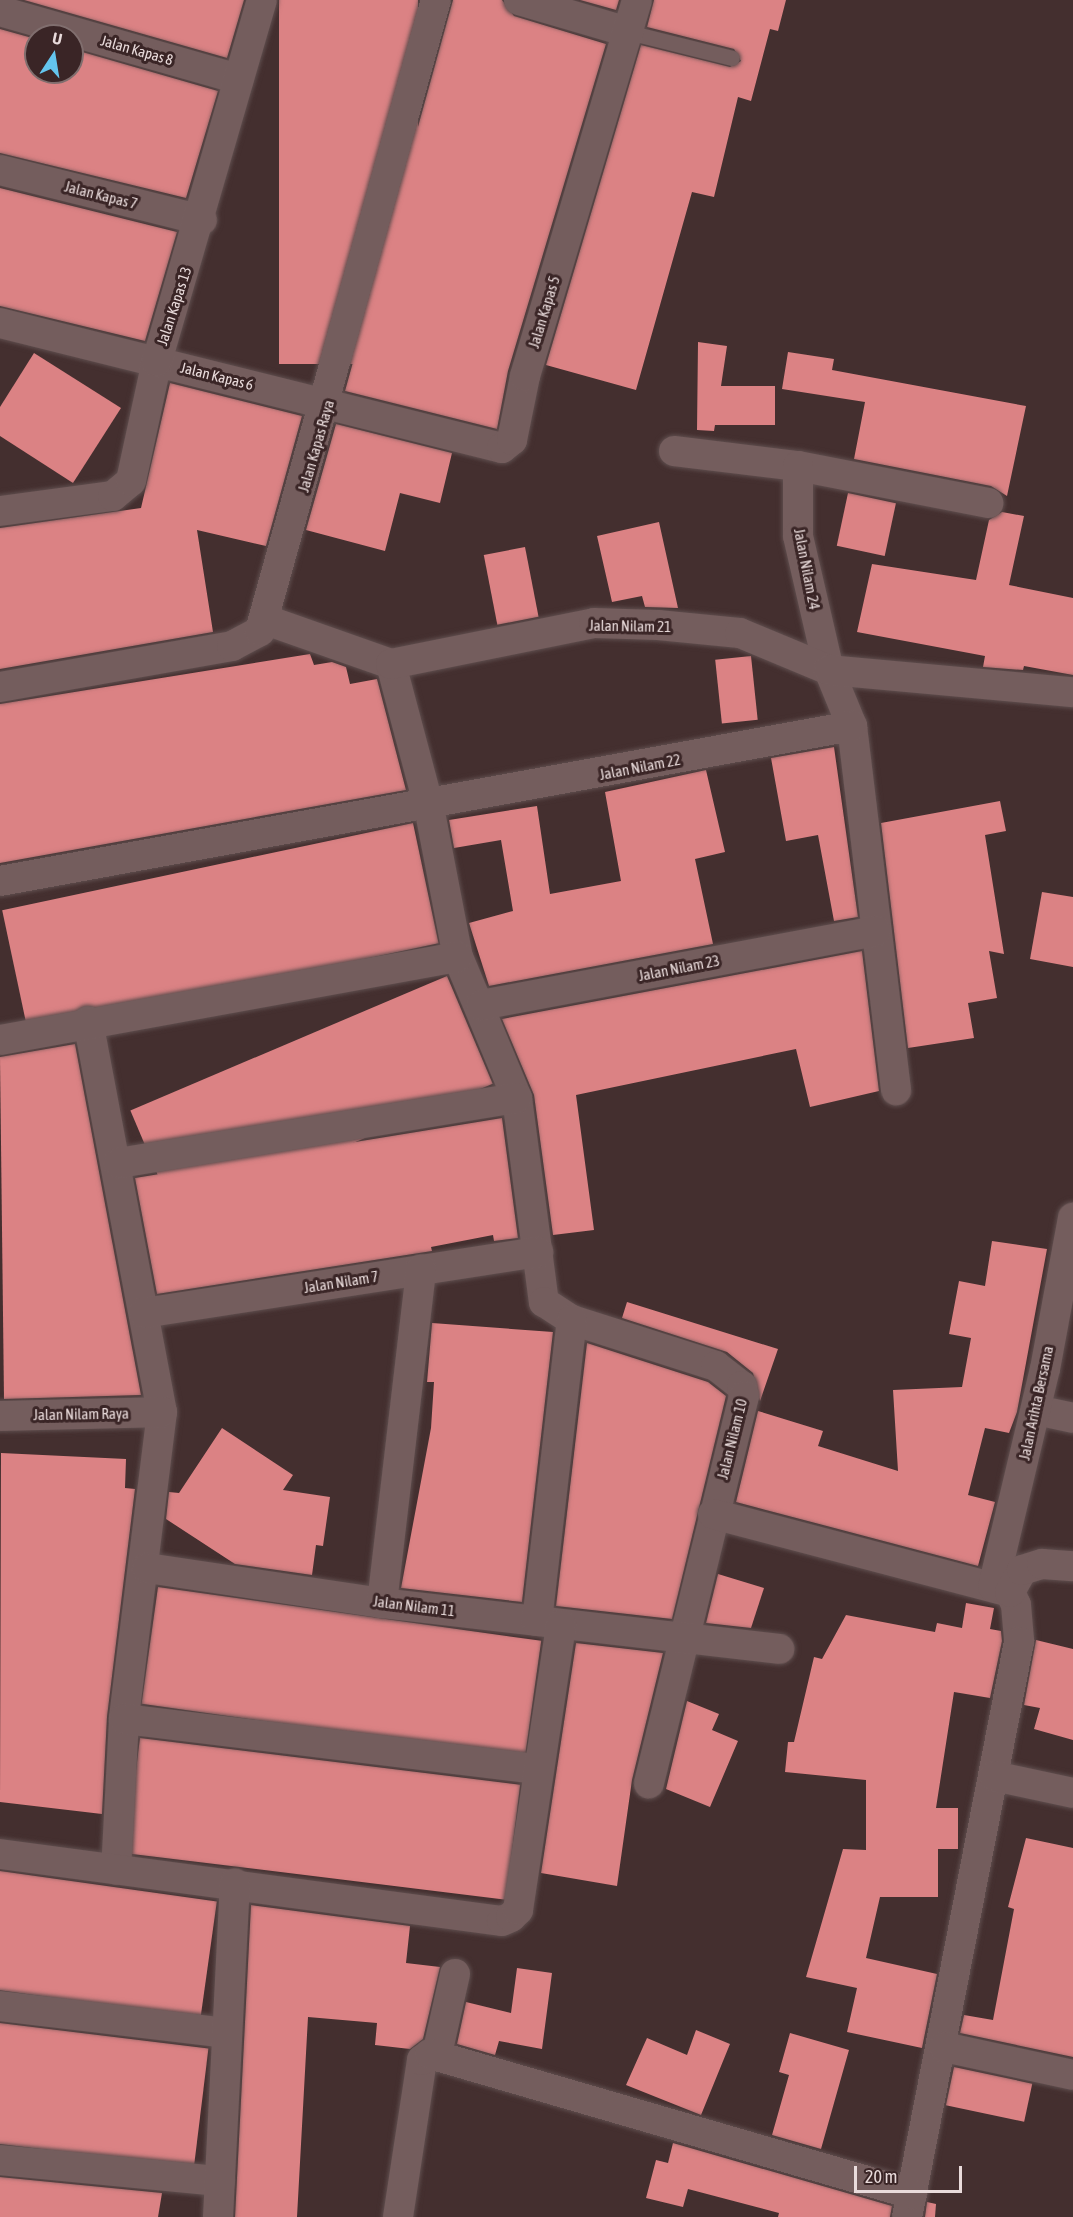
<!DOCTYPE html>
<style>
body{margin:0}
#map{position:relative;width:1073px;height:2217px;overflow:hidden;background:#442f2f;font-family:"Asap Condensed",sans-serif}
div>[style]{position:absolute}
.building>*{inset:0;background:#db8284;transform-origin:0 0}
.roads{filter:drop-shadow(0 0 2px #5f4e4e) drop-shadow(0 0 2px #5f4e4e)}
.service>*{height:15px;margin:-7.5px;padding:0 7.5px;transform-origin:7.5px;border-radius:7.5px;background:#745d5d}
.minor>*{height:30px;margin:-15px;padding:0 15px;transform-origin:15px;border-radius:15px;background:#745d5d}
span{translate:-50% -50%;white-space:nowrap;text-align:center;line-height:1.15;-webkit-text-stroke:6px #3a2526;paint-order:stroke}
.street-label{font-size:15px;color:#e9dbdb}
.north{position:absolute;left:24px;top:24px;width:60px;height:60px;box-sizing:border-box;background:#3a2526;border:2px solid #806e6e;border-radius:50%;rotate:12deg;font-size:16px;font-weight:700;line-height:24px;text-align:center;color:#e9dbdb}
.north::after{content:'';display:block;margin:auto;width:21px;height:27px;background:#64c5ee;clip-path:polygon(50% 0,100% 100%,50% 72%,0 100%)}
.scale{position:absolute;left:854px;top:2166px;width:108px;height:27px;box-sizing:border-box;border:3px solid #e9dbdb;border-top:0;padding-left:8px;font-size:18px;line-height:21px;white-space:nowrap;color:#e9dbdb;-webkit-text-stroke:4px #3a2526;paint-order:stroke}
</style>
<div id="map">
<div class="building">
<i style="clip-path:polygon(24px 0,244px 0,227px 58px)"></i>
<i style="left:279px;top:0;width:139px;height:364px"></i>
<i style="clip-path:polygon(453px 0,502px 0,514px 16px,606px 44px,508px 371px,497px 429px,345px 391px)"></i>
<i style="clip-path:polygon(580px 0,619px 0,616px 10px)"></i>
<i style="clip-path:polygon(654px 0,786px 0,778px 31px,770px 29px,751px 101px,738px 97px,714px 197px,692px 192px,636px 390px,546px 365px,641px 45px,730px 67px,741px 61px,734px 49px,647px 27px)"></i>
<i style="clip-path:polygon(0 29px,36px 39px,36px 72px,72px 72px,72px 49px,218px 91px,186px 198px,0 153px)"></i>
<i style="clip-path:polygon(0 188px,177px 232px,145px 341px,0 306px)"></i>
<i style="clip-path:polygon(698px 342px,727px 346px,721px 386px,775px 386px,775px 425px,715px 425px,714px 431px,697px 430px)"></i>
<i style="clip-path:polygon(788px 352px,834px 359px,832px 370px,1026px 406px,1007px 496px,991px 486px,854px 459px,865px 402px,782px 389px)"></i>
<i style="clip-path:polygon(34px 353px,121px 408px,73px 483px,0 436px,0 407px)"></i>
<i style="clip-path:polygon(170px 383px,302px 416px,266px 546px,197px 530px,213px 632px,0 669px,0 528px,141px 508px)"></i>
<i style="clip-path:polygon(336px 424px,452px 453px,440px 503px,400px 493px,385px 551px,306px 530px)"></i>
<i style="left:848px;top:493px;width:49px;height:54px;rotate:12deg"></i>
<i style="clip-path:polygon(1002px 512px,1024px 516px,1009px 585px,1073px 598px,1073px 675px,1024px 666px,1023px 670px,983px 667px,985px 656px,857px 632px,872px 564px,976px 580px,989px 520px)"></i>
<i style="clip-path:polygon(659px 522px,678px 608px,645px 607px,642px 596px,612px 602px,597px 536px)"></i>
<i style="left:525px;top:547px;width:71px;height:42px;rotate:79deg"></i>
<i style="clip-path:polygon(310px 654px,314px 665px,332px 662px,346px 667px,350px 684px,377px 679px,406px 790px,0 863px,0 704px)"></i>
<i style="left:751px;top:656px;width:64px;height:36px;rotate:84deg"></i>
<i style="clip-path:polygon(834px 747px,858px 917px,834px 921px,818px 835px,786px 841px,771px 758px)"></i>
<i style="clip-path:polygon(706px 770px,725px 852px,695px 859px,713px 944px,489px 986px,469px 923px,513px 911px,501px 840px,454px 848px,449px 820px,537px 806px,550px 894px,621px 881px,605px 792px)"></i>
<i style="clip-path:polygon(1000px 801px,1006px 831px,985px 835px,1004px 954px,989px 951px,997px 998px,968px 1003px,974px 1038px,908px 1048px,881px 823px)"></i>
<i style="left:413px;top:823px;width:123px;height:420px;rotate:78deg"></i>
<i style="clip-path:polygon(1042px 892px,1073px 897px,1073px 967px,1030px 959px)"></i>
<i style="clip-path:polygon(862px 951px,879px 1091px,810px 1107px,796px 1049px,576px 1095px,594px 1230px,553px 1235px,534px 1095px,502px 1019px)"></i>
<i style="left:447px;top:976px;width:117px;height:344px;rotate:67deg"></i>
<i style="clip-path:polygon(75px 1044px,141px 1395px,4px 1399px,0 1057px)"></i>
<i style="clip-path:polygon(502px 1118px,518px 1238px,494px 1241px,493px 1235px,431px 1247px,432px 1251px,157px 1294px,135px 1178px)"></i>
<i style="clip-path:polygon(992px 1241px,1047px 1249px,1017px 1412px,1009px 1433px,985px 1428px,968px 1495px,995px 1502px,978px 1566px,736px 1502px,758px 1411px,823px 1431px,818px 1446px,898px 1471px,893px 1390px,962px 1387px,971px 1338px,949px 1334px,959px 1281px,985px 1286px)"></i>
<i style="clip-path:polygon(627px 1302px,778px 1349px,760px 1401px,753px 1373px,727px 1352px,622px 1318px)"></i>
<i style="clip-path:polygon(432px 1323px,553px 1332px,522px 1602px,401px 1588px,431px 1428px,434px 1382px,427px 1382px)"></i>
<i style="clip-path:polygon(587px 1343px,708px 1382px,726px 1396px,672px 1619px,556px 1606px)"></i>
<i style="clip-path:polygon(222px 1428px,293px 1475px,283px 1490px,330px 1497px,323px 1546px,316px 1545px,312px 1575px,235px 1564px,166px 1519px,169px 1492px,179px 1493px)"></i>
<i style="clip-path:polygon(1px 1453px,126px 1459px,125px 1488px,135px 1489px,107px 1717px,102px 1814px,0 1802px)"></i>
<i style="clip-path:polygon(718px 1574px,764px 1588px,751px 1628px,706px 1623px)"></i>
<i style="left:158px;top:1587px;width:387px;height:118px;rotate:8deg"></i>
<i style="clip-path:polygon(966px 1603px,994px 1608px,990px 1629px,1001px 1631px,1002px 1641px,990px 1698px,954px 1692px,936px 1808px,958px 1808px,958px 1849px,938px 1849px,938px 1897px,880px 1897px,866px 1958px,937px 1974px,922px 2048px,847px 2032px,857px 1988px,806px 1977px,843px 1849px,866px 1850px,866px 1780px,785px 1772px,788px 1742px,794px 1742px,814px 1657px,822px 1659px,846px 1615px,935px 1632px,937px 1623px,962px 1628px)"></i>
<i style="clip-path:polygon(1036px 1640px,1073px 1649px,1073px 1740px,1034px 1729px,1040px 1708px,1024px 1705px)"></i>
<i style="clip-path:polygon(576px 1643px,663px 1653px,632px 1780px,617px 1886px,541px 1873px)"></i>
<i style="clip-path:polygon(687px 1701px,719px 1714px,712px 1730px,738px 1741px,710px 1807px,666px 1789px)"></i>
<i style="left:140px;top:1738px;width:383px;height:116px;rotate:7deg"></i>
<i style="clip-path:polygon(1026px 1838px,1073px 1848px,1073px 2057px,960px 2033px,964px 2015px,993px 2020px,1014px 1909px,1008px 1907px)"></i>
<i style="left:0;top:1871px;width:219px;height:118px;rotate:8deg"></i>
<i style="clip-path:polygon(251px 1905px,410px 1926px,406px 1963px,440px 1967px,423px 2039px,410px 2049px,375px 2045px,377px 2023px,308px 2017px,297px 2217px,235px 2217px)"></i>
<i style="clip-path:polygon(517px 1968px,552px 1973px,542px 2049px,499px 2041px,495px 2055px,457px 2044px,466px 2002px,511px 2013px)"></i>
<i style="left:0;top:2023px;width:210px;height:120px;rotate:7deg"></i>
<i style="clip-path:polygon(696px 2030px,730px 2044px,701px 2115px,626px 2085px,647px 2038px,687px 2055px)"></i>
<i style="clip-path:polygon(790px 2033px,849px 2050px,821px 2149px,772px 2135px,789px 2075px,779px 2072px)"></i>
<i style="left:954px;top:2067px;width:80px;height:39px;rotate:12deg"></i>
<i style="clip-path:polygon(673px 2143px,892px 2206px,890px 2217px,778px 2217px,779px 2213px,688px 2189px,683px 2207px,646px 2198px,656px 2160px,668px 2163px)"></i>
<i style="clip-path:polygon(0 2177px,162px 2193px,158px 2217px,0 2217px)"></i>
<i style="clip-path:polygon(927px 2202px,936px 2204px,935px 2217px,925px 2217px)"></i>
</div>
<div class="roads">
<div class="service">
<i style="left:628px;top:32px;width:107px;rotate:14deg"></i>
</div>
<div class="minor">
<i style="left:519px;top:0;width:114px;rotate:16.4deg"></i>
<i style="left:0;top:11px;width:248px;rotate:15.9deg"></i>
<i style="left:0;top:170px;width:208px;rotate:13.9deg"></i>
<i style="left:0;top:323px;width:517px;rotate:13.98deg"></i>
<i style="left:502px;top:448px;width:13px;rotate:-39deg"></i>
<i style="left:512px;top:440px;width:65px;rotate:-78.5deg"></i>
<i style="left:525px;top:376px;width:392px;rotate:-73.4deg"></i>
<i style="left:674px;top:451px;width:125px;rotate:6.9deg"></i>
<i style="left:798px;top:466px;width:194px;rotate:11deg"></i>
<i style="left:798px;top:466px;width:70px;rotate:90deg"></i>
<i style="left:798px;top:536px;width:138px;rotate:77deg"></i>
<i style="left:829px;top:670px;width:61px;rotate:67.7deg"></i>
<i style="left:852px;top:726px;width:367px;rotate:83.1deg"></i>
<i style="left:0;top:511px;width:114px;rotate:-7.6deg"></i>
<i style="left:113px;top:496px;width:23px;rotate:-40deg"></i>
<i style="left:131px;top:481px;width:123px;rotate:-77.8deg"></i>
<i style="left:157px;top:361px;width:376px;rotate:-73.8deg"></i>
<i style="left:266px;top:620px;width:133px;rotate:19.4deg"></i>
<i style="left:391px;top:664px;width:148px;rotate:75.1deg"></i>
<i style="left:429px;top:807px;width:153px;rotate:79.1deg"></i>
<i style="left:458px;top:957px;width:153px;rotate:67.3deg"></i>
<i style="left:517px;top:1098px;width:206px;rotate:82.5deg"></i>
<i style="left:544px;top:1302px;width:33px;rotate:33deg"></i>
<i style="left:572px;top:1320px;width:151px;rotate:17.7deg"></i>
<i style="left:716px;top:1366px;width:33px;rotate:38deg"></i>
<i style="left:742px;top:1386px;width:10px;rotate:79deg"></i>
<i style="left:744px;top:1396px;width:399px;rotate:103.8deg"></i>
<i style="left:391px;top:664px;width:207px;rotate:-11.4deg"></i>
<i style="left:594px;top:623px;width:64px;rotate:1.8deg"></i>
<i style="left:658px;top:625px;width:82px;rotate:5.6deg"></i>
<i style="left:740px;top:633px;width:96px;rotate:22.6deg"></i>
<i style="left:829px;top:670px;width:245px;rotate:5.2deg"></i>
<i style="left:0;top:687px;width:236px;rotate:-10deg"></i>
<i style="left:232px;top:646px;width:32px;rotate:-28deg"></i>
<i style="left:260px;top:631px;width:655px;rotate:-74.42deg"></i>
<i style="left:0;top:881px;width:866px;rotate:-10.31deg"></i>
<i style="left:481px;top:1005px;width:402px;rotate:-10.6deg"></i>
<i style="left:88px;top:1021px;width:398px;rotate:79.3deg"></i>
<i style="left:162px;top:1412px;width:309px;rotate:97.1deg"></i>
<i style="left:124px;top:1719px;width:151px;rotate:93deg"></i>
<i style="left:0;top:1040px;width:465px;rotate:-10.3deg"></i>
<i style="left:119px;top:1163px;width:403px;rotate:-9.3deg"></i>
<i style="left:144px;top:1313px;width:399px;rotate:-8.8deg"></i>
<i style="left:1036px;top:1410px;width:38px;rotate:12deg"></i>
<i style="left:0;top:1416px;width:162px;rotate:-1.4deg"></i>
<i style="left:713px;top:1514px;width:307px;rotate:14.7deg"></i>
<i style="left:1010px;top:1592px;width:14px;rotate:65deg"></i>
<i style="left:1016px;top:1605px;width:37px;rotate:85deg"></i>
<i style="left:1019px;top:1642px;width:586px;rotate:101.02deg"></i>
<i style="left:147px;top:1568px;width:238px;rotate:8.5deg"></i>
<i style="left:382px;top:1603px;width:400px;rotate:6.6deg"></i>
<i style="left:993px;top:1587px;width:224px;rotate:-76.6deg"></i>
<i style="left:1045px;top:1369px;width:154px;rotate:-79.5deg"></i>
<i style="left:1010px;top:1592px;width:25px;rotate:-61deg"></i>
<i style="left:1022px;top:1570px;width:21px;rotate:-17deg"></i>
<i style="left:1042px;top:1564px;width:31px;rotate:4deg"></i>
<i style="left:382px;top:1603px;width:336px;rotate:-83.3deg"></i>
<i style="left:537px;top:1621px;width:303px;rotate:-83.4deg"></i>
<i style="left:124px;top:1719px;width:416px;rotate:6.9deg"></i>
<i style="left:994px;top:1776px;width:81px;rotate:12.1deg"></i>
<i style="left:0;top:1854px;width:506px;rotate:7.6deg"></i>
<i style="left:502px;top:1921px;width:10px;rotate:-24deg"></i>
<i style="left:511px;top:1917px;width:10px;rotate:-45deg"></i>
<i style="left:518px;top:1910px;width:288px;rotate:-81.4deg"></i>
<i style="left:0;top:2006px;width:227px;rotate:6.8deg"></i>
<i style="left:944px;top:2047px;width:132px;rotate:12.2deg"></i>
<i style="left:437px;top:2054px;width:82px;rotate:-77.3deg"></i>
<i style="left:0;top:2160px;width:221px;rotate:5.5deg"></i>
<i style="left:218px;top:2217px;width:334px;rotate:-87.1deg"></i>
<i style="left:398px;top:2217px;width:159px;rotate:-81.3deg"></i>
<i style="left:422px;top:2060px;width:10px;rotate:-37deg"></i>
<i style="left:430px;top:2054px;width:502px;rotate:16.2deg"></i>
</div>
</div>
<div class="street-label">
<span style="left:137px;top:50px;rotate:16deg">Jalan Kapas 8</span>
<span style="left:101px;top:195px;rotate:14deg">Jalan Kapas 7</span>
<span style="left:174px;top:306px;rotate:-72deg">Jalan Kapas 13</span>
<span style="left:544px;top:312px;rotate:-73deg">Jalan Kapas 5</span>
<span style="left:217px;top:376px;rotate:14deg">Jalan Kapas 6</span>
<span style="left:316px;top:446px;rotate:-74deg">Jalan Kapas Raya</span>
<span style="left:807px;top:569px;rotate:79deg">Jalan Nilam 24</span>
<span style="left:630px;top:626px;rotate:1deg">Jalan Nilam 21</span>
<span style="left:640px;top:767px;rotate:-11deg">Jalan Nilam 22</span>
<span style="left:679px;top:968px;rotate:-11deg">Jalan Nilam 23</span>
<span style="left:341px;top:1282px;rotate:-9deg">Jalan Nilam 7</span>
<span style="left:1036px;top:1403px;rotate:-78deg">Jalan Arihta Bersama</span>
<span style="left:81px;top:1414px;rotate:-1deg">Jalan Nilam Raya</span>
<span style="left:732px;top:1439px;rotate:-76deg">Jalan Nilam 10</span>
<span style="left:414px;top:1606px;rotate:7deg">Jalan Nilam 11</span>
</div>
<div class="north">U</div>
<div class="scale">20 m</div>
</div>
